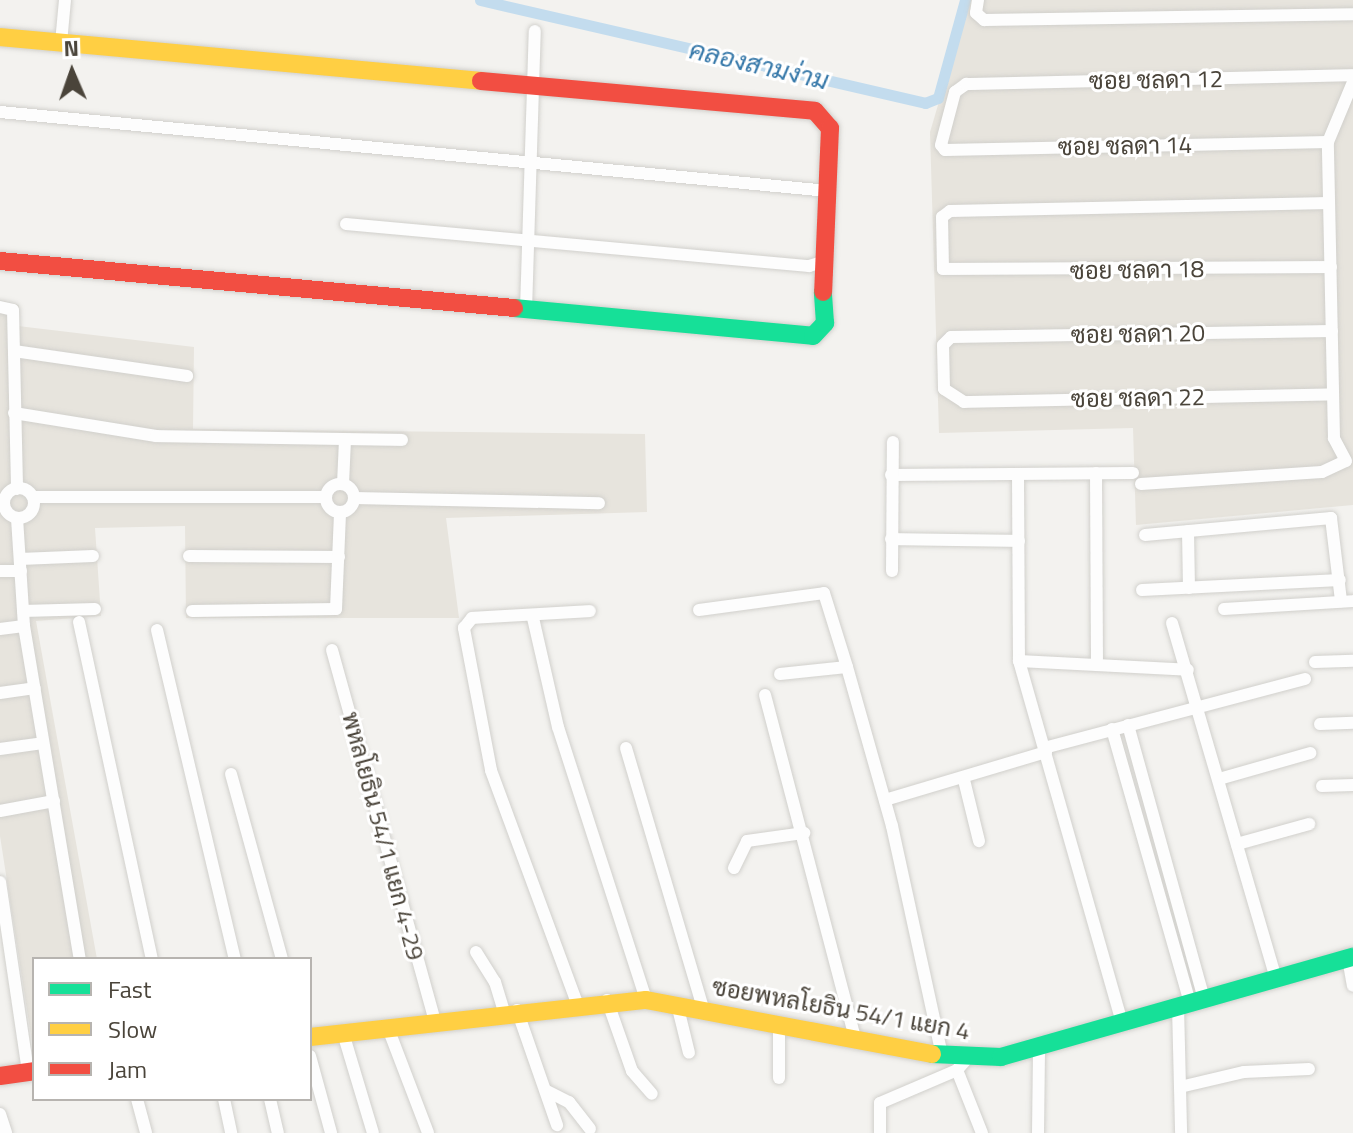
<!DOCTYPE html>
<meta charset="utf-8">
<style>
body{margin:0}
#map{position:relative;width:1353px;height:1133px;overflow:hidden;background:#f3f2ef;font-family:"Titillium Web",Sarabun,sans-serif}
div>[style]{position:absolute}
.residential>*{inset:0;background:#e7e4dd}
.canal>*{height:11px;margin:-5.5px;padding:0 5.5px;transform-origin:5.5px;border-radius:5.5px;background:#c3dcee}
.roads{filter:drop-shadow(0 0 2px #d1d0cc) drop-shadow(0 0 2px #d1d0cc)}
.street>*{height:12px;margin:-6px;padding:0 6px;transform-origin:6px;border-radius:6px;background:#fdfdfd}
.street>.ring{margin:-6px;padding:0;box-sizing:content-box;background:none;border:12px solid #fdfdfd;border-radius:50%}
.fast>*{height:18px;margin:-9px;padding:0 9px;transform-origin:9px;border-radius:9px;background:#16e098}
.slow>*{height:18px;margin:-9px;padding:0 9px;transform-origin:9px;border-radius:9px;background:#ffcf43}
.jam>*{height:18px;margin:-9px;padding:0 9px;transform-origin:9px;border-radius:9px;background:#f24e42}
span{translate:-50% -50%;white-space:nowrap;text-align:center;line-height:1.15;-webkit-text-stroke:6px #fff;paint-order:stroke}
.street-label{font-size:24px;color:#4a443a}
.water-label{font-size:26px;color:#3678a9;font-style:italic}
.legend{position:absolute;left:32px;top:957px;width:280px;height:144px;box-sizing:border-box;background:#fff;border:2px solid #b7b4b0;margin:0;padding:10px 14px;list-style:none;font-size:24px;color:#4a443a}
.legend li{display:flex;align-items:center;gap:16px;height:40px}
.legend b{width:40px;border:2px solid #b7b4b0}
.north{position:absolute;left:32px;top:32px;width:80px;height:80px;-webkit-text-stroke:6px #fff;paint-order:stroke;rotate:358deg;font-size:22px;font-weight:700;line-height:32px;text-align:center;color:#4a443a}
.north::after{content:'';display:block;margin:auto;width:28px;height:36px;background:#4a443a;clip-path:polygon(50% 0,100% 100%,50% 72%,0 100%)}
</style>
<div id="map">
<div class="residential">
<i style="clip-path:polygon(969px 0,1353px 0,1353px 505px,1136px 525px,1133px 428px,939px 433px,930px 132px)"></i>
<i style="clip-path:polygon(0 300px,19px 305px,18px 326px,194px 347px,193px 429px,645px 434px,647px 512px,446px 518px,459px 618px,186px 618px,185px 526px,95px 528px,101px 616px,36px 621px,97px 959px,34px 959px,34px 1055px,0 836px)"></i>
</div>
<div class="canal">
<i style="left:480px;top:0;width:457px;rotate:13deg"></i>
<i style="left:925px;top:103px;width:14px;rotate:-21deg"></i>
<i style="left:938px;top:98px;width:102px;rotate:-74.6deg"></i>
</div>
<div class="roads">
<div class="street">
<i style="left:978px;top:0;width:13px;rotate:99deg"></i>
<i style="left:976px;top:13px;width:11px;rotate:41deg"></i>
<i style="left:984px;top:20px;width:369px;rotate:-0.9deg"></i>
<i style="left:61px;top:43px;width:43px;rotate:-84.7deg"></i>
<i style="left:0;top:112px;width:832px;rotate:5.45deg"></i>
<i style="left:1328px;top:142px;width:383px;rotate:178.8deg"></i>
<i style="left:945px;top:150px;width:6px;rotate:-129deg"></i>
<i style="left:941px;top:145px;width:55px;rotate:-75.2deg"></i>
<i style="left:955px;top:92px;width:14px;rotate:-36deg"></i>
<i style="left:966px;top:84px;width:387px;rotate:-1.3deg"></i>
<i style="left:1329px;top:203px;width:379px;rotate:178.8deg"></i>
<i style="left:950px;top:211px;width:10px;rotate:143deg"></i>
<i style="left:942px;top:217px;width:52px;rotate:88.9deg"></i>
<i style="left:943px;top:269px;width:388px;rotate:-0.3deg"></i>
<i style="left:346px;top:224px;width:465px;rotate:5.2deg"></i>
<i style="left:809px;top:266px;width:14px;rotate:-17deg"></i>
<i style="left:0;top:307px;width:13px;rotate:13deg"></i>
<i style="left:13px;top:310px;width:179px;rotate:88.7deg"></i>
<i style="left:526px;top:310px;width:279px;rotate:-88.2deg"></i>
<i style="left:1332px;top:331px;width:381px;rotate:179.1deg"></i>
<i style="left:951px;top:337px;width:11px;rotate:135deg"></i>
<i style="left:943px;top:345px;width:44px;rotate:88.7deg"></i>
<i style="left:944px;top:389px;width:24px;rotate:33deg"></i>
<i style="left:964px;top:402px;width:369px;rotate:-1.2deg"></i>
<i style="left:14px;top:351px;width:175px;rotate:8.2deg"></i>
<i style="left:14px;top:413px;width:144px;rotate:9.2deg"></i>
<i style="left:156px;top:436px;width:246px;rotate:0.9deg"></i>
<i style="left:1346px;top:461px;width:26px;rotate:-118deg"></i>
<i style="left:1334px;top:438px;width:296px;rotate:-91.2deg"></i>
<i style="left:1328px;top:142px;width:65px;rotate:-67.4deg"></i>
<i style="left:1096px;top:473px;width:192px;rotate:89.7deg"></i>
<i style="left:1018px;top:474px;width:187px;rotate:89.7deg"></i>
<i style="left:1019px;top:661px;width:376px;rotate:74.1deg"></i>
<i style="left:891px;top:475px;width:242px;rotate:-0.5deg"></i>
<i style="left:343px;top:484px;width:44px;rotate:-87.4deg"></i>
<i style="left:1141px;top:484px;width:181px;rotate:-3.8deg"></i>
<i style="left:1322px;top:472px;width:26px;rotate:-25deg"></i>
<i class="ring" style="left:326px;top:484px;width:16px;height:16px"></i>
<i class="ring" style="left:4px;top:488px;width:18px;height:18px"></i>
<i style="left:33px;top:497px;width:293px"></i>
<i style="left:354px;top:498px;width:245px;rotate:1.2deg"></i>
<i style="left:17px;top:518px;width:108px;rotate:86.3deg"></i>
<i style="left:24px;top:626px;width:338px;rotate:80.5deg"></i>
<i style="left:1188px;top:531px;width:57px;rotate:89deg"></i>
<i style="left:1145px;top:535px;width:187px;rotate:-5.2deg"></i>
<i style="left:1331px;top:518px;width:84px;rotate:83.1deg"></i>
<i style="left:891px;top:539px;width:128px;rotate:0.9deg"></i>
<i style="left:189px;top:556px;width:150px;rotate:0.4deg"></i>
<i style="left:20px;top:559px;width:73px;rotate:-2.4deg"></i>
<i style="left:0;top:571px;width:21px"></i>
<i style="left:892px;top:571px;width:129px;rotate:-89.6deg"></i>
<i style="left:1142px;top:590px;width:198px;rotate:-2.9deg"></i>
<i style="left:1224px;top:609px;width:129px;rotate:-3.5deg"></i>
<i style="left:699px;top:610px;width:126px;rotate:-7.7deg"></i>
<i style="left:824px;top:593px;width:77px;rotate:72.7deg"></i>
<i style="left:23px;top:611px;width:72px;rotate:-1.6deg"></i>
<i style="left:192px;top:611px;width:144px;rotate:-0.8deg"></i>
<i style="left:336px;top:609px;width:97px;rotate:-87.6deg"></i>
<i style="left:533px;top:618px;width:112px;rotate:77.1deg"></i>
<i style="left:558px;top:727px;width:287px;rotate:72.1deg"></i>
<i style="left:79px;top:622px;width:345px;rotate:77.8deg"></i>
<i style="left:1172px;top:623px;width:371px;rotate:73.7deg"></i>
<i style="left:0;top:629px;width:24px;rotate:-7deg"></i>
<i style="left:157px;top:630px;width:338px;rotate:76.7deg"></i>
<i style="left:332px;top:650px;width:386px;rotate:74.5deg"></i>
<i style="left:1019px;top:661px;width:169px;rotate:3deg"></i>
<i style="left:1315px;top:662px;width:38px;rotate:-2deg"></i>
<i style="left:780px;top:674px;width:67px;rotate:-6deg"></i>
<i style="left:847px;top:667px;width:165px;rotate:74.2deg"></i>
<i style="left:892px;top:826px;width:234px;rotate:77.7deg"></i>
<i style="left:0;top:693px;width:35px;rotate:-8deg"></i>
<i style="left:765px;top:695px;width:356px;rotate:75.3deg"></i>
<i style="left:1320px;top:724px;width:33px;rotate:-2deg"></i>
<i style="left:1128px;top:725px;width:284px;rotate:74.5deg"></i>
<i style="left:1112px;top:729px;width:285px;rotate:74.1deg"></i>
<i style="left:626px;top:748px;width:271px;rotate:73.5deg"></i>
<i style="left:1044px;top:748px;width:270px;rotate:-14.8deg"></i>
<i style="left:0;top:749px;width:43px;rotate:-7.9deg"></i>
<i style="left:231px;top:774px;width:192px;rotate:74.6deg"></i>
<i style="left:1219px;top:779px;width:95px;rotate:-15.9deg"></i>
<i style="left:964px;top:780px;width:63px;rotate:76.2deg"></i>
<i style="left:1322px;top:786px;width:31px;rotate:-2deg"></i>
<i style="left:885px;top:800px;width:168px;rotate:-16.6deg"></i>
<i style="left:0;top:811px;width:55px;rotate:-10.5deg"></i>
<i style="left:1237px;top:844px;width:75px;rotate:-15.5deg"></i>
<i style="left:734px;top:868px;width:30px;rotate:-64deg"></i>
<i style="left:747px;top:841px;width:58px;rotate:-8deg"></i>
<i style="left:0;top:882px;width:192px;rotate:81.6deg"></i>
<i style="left:476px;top:952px;width:36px;rotate:58deg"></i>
<i style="left:495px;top:982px;width:31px;rotate:73deg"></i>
<i style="left:1348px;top:958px;width:28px;rotate:80deg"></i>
<i style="left:607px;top:1000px;width:75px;rotate:70.6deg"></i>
<i style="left:632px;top:1071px;width:30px;rotate:49deg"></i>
<i style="left:577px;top:1003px;width:248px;rotate:-110.3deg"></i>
<i style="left:491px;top:770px;width:145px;rotate:-100.8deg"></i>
<i style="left:464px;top:628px;width:13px;rotate:-51deg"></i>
<i style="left:472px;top:618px;width:118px;rotate:-3.4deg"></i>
<i style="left:677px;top:1004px;width:50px;rotate:76.2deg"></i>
<i style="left:1178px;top:1006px;width:127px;rotate:88.6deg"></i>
<i style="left:517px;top:1010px;width:122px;rotate:70.8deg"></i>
<i style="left:388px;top:1028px;width:112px;rotate:69.1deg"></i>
<i style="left:343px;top:1033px;width:104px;rotate:73.3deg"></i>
<i style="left:310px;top:1056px;width:80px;rotate:74.7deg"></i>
<i style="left:957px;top:1070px;width:68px;rotate:68.4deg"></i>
<i style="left:779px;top:1078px;width:54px;rotate:-90deg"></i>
<i style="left:1180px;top:1087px;width:66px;rotate:-13.2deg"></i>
<i style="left:1244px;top:1072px;width:65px;rotate:-2.6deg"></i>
<i style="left:547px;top:1091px;width:25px;rotate:27deg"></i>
<i style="left:569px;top:1102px;width:34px;rotate:52deg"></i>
<i style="left:137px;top:1099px;width:35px;rotate:75deg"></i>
<i style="left:224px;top:1099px;width:35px;rotate:78deg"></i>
<i style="left:270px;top:1099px;width:35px;rotate:77deg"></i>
<i style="left:0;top:1114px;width:20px;rotate:72deg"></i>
<i style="left:880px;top:1133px;width:30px;rotate:-90deg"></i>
<i style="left:880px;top:1103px;width:84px;rotate:-23.2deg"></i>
<i style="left:957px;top:1070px;width:13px;rotate:-48deg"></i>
<i style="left:1038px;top:1133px;width:88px;rotate:-89.3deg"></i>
</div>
<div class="fast">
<i style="left:514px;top:308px;width:300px;rotate:5.3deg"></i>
<i style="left:813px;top:336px;width:18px;rotate:-47deg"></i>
<i style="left:825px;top:323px;width:31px;rotate:-94deg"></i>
<i style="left:932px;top:1054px;width:69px;rotate:2.5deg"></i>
<i style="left:1001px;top:1057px;width:366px;rotate:-15.9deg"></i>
</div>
<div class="slow">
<i style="left:0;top:37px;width:483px;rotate:5.2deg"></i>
<i style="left:310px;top:1037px;width:338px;rotate:-6.3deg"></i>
<i style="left:646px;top:1000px;width:291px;rotate:10.7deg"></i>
</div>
<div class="jam">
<i style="left:481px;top:81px;width:335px;rotate:5.1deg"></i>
<i style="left:815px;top:111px;width:23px;rotate:49deg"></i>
<i style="left:830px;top:128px;width:164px;rotate:92.4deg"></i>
<i style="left:0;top:261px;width:516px;rotate:5.22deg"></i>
<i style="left:0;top:1076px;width:34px;rotate:-8deg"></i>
</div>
</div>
<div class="street-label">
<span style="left:1156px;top:80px;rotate:-1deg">ซอย ชลดา 12</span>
<span style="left:1125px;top:146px;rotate:-1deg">ซอย ชลดา 14</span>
<span style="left:1137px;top:270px;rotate:-1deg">ซอย ชลดา 18</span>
<span style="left:1138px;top:334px;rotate:-1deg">ซอย ชลดา 20</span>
<span style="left:1138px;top:398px;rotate:-1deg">ซอย ชลดา 22</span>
<span style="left:383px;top:836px;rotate:75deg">พหลโยธิน 54/1 แยก 4-29</span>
<span style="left:841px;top:1009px;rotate:10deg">ซอยพหลโยธิน 54/1 แยก 4</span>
</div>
<div class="water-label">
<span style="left:759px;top:65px;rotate:13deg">คลองสามง่าม</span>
</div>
<ul class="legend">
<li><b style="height:10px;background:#16e098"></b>Fast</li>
<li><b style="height:10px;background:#ffcf43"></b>Slow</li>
<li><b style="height:10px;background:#f24e42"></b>Jam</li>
</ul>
<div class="north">N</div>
</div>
